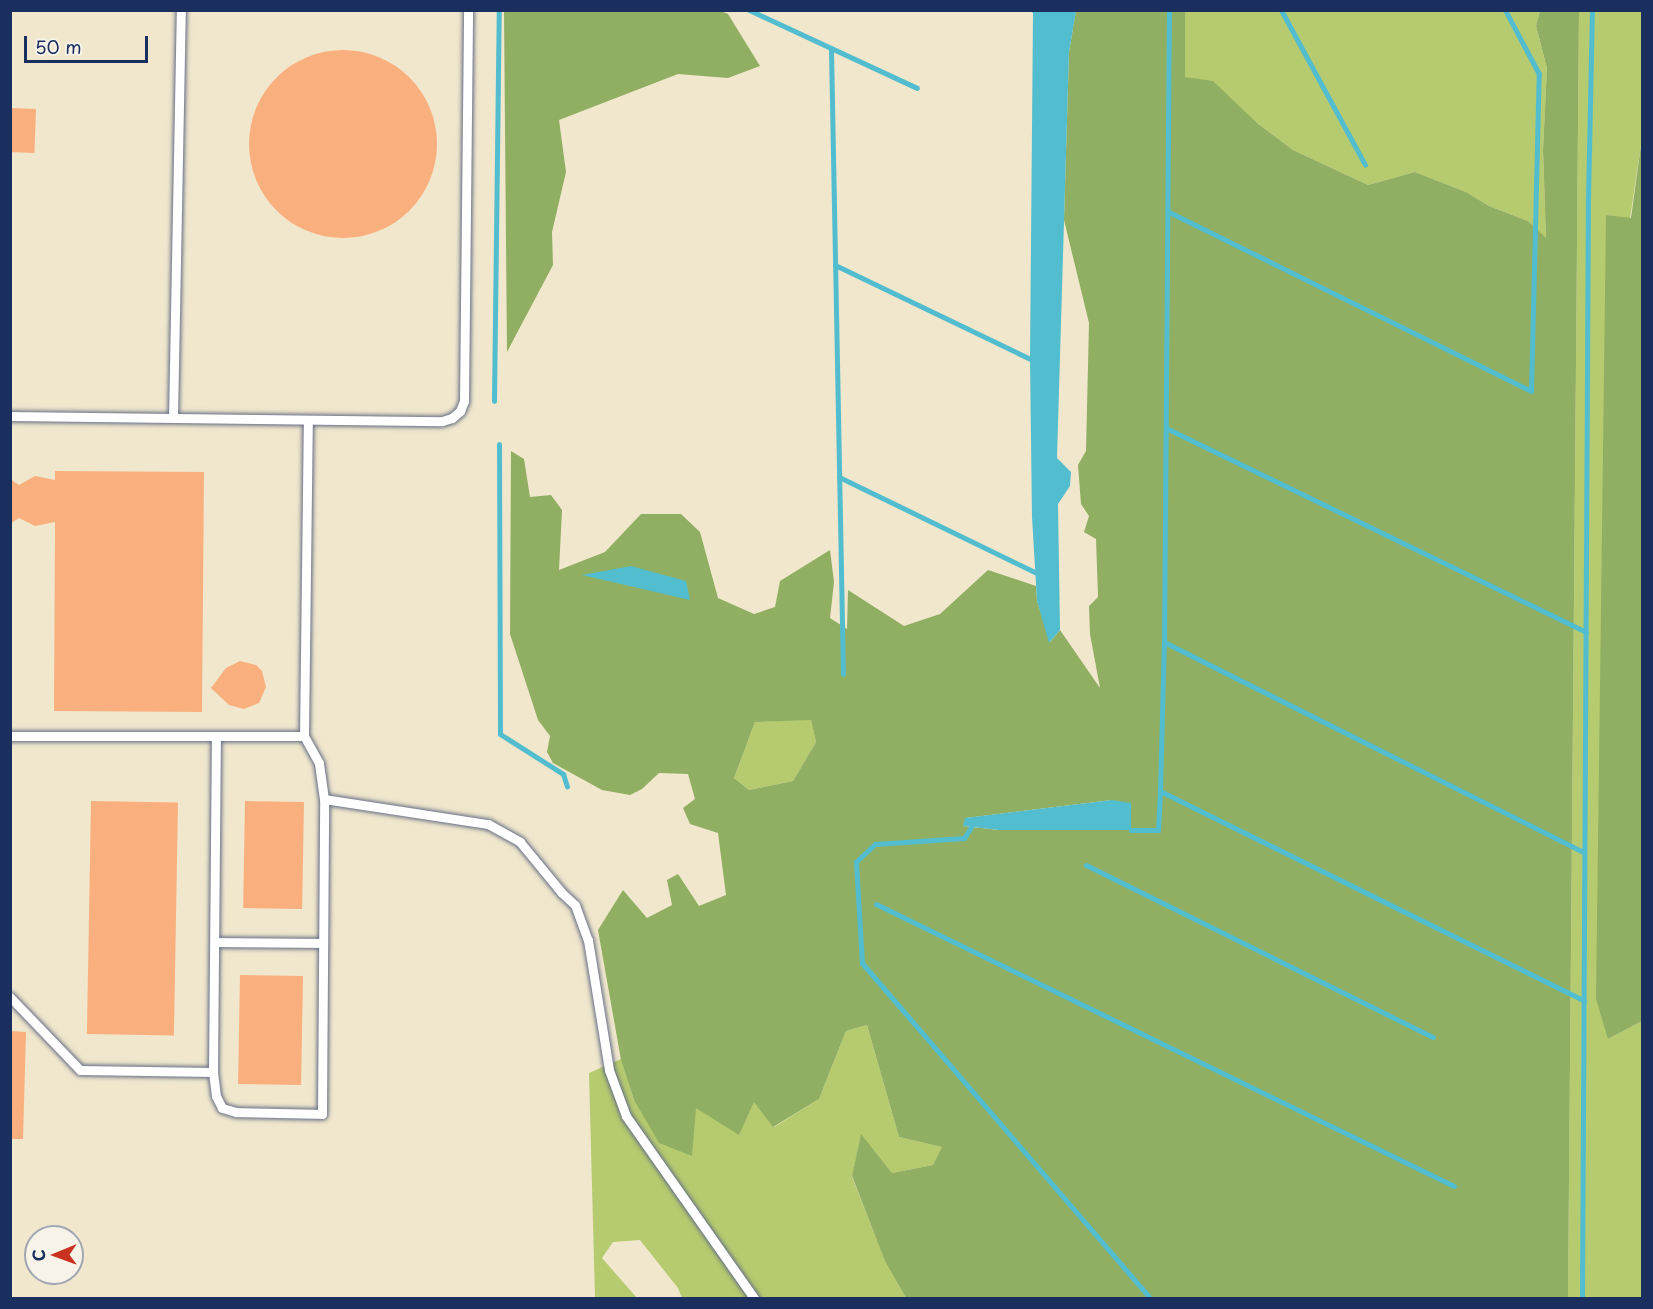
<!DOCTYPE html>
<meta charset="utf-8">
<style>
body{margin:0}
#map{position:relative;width:1653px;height:1309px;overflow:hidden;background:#f0e7cd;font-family:"Playpen Sans",sans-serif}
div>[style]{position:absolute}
.green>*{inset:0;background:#b6cb6f}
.forest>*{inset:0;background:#90af62}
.water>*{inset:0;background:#52bdce}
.stream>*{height:5px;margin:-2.5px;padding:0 2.5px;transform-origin:2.5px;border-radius:2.5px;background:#52bdce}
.building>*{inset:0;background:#f9b07e;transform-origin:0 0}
.round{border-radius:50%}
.roads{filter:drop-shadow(0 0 2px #666f85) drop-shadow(0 0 2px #666f85)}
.service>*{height:9px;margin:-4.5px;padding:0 4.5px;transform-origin:4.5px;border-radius:4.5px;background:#fff}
span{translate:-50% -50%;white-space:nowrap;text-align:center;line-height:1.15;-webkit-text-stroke:4.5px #f7f3e8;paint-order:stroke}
.frame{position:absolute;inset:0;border:12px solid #1b2f5e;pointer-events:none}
.north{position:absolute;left:24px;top:1225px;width:60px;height:60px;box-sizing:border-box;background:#f7f3e8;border:2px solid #9fa5b1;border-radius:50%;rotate:269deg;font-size:16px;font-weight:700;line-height:24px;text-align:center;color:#1b2f5e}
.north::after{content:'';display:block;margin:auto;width:21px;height:27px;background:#c8321e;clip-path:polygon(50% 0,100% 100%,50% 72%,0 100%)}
.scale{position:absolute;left:24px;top:36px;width:124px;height:27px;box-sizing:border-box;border:3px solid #1b2f5e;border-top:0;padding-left:8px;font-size:18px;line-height:21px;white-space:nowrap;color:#1b2f5e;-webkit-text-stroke:4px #f7f3e8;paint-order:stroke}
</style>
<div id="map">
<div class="green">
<i style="clip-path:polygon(1185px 11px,1540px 11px,1536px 26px,1547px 68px,1543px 150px,1546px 239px,1528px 221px,1489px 206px,1466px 192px,1415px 172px,1368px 185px,1293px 150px,1257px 123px,1185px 77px)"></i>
<i style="clip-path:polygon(1579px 11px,1642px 11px,1642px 138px,1630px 219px,1606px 215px,1608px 1039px,1642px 1021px,1642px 1298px,1568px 1298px)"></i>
<i style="clip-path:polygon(811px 719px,816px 742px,793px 781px,749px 790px,734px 778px,755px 722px)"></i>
<i style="clip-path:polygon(867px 1025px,899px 1137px,943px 1147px,933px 1165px,892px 1173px,861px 1135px,852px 1177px,885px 1260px,906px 1298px,682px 1298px,678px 1288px,640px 1240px,613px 1242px,602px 1258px,637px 1298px,595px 1298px,589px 1073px,621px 1059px,634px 1100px,691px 1156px,695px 1108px,754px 1101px,774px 1127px,819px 1099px,846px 1031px)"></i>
</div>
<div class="forest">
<i style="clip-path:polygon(evenodd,1076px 10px,1185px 11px,1185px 77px,1213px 81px,1257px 123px,1293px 150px,1368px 185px,1415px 172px,1466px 192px,1489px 206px,1528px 221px,1546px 238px,1543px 150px,1547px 68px,1536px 26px,1540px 11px,1579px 11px,1568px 1298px,906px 1298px,885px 1261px,852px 1176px,861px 1134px,892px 1173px,933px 1165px,942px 1147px,899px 1137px,867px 1025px,846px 1031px,819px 1099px,773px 1127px,754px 1102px,739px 1135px,696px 1108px,692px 1156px,659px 1143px,634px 1100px,621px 1060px,598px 930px,623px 890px,647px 918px,672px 905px,667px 880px,678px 874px,699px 906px,726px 895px,718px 833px,690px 824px,683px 808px,695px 799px,688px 774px,659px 773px,642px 789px,630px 795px,602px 790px,553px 763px,547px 752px,550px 736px,538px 720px,510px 634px,511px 451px,524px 459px,530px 497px,551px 495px,562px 510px,559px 570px,605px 552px,641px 514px,681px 514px,700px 532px,718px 598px,754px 614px,775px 607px,780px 581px,830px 550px,834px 582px,830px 618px,847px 629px,848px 590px,904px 626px,940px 614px,988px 570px,1036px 586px,1037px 601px,1050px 642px,1060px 630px,1100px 688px,1090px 634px,1089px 606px,1098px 597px,1096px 539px,1084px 532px,1089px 516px,1081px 504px,1078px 465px,1086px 451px,1089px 323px,1064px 220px,1069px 52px,1076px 10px,811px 720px,816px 742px,793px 781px,749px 790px,734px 778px,755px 722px,811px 720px,1076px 10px,1112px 800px,999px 830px,963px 826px,966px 818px,1112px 800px)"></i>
<i style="clip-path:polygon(504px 11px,721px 11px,728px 14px,760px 66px,728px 78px,678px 74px,559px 120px,566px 172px,552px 232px,553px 265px,507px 352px)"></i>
<i style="clip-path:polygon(1642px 138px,1642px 1021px,1608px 1039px,1596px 999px,1606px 215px,1631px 218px)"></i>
</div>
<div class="water">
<i style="clip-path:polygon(1030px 11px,1076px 11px,1069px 52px,1057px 458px,1071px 472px,1070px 486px,1058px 504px,1060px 630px,1049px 643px,1037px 601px,1032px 517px,1030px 359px,1033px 13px)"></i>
<i style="clip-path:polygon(631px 566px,686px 581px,690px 600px,582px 575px)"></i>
<i style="clip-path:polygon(1112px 800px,1131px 803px,1131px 830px,999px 830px,963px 826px,965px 818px)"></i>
</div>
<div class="stream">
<i style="left:749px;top:10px;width:185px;rotate:24.9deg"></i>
<i style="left:1281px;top:10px;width:176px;rotate:61.5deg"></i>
<i style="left:831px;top:50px;width:624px;rotate:88.9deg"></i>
<i style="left:1169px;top:212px;width:404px;rotate:26.3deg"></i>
<i style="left:1531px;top:391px;width:317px;rotate:-88.6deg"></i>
<i style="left:1539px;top:74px;width:72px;rotate:-118deg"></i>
<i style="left:835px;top:265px;width:216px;rotate:25.7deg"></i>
<i style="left:494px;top:401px;width:391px;rotate:-89.3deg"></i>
<i style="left:1166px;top:428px;width:467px;rotate:25.9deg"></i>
<i style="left:499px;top:444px;width:290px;rotate:89.8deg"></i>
<i style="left:500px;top:734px;width:75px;rotate:32.4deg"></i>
<i style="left:563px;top:774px;width:13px;rotate:72deg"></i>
<i style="left:839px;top:477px;width:218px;rotate:25.9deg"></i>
<i style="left:1164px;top:642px;width:470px;rotate:26.6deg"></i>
<i style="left:1160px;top:791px;width:473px;rotate:26.3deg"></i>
<i style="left:971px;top:827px;width:13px;rotate:122deg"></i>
<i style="left:964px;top:838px;width:89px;rotate:176.1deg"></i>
<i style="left:875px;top:844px;width:26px;rotate:137deg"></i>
<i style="left:856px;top:862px;width:101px;rotate:86.6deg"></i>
<i style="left:862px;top:963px;width:442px;rotate:49.3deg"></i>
<i style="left:1131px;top:830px;width:27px"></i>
<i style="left:1158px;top:830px;width:39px;rotate:-87deg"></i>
<i style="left:1160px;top:791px;width:149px;rotate:-88.5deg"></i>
<i style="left:1164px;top:642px;width:632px;rotate:-89.55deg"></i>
<i style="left:1086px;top:865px;width:387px;rotate:26.4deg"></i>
<i style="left:876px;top:904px;width:643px;rotate:26.01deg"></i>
<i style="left:1582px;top:1298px;width:1099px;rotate:-89.69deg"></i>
<i style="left:1588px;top:199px;width:189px;rotate:-88.8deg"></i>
</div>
<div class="building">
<i class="round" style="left:249px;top:50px;width:188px;height:188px"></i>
<i style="left:10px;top:108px;width:26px;height:44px;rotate:2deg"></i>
<i style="clip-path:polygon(55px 471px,204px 472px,202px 712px,54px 711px,55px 522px,35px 526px,19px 518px,10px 524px,10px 479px,19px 485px,35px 476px,55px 480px)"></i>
<i style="clip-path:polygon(240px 661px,256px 665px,262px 671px,266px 687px,259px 703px,244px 709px,229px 705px,211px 688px,226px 668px)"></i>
<i style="left:91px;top:801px;width:87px;height:233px;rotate:1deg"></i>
<i style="left:245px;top:801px;width:59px;height:107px;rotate:1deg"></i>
<i style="left:240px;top:975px;width:63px;height:109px;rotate:1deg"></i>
<i style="clip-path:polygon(10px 1031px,26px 1032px,23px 1139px,10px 1139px)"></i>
</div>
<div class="roads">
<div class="service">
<i style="left:10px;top:416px;width:432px;rotate:0.7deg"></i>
<i style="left:442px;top:421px;width:10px;rotate:-17deg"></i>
<i style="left:452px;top:418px;width:11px;rotate:-41deg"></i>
<i style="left:460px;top:411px;width:11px;rotate:-68deg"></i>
<i style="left:464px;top:401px;width:391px;rotate:-89.4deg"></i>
<i style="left:173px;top:418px;width:408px;rotate:-88.9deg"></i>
<i style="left:10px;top:736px;width:294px"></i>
<i style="left:324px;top:799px;width:166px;rotate:8.7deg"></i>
<i style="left:488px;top:824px;width:37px;rotate:29deg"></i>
<i style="left:520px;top:842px;width:65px;rotate:50.6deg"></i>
<i style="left:561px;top:892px;width:19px;rotate:43deg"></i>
<i style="left:575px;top:905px;width:37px;rotate:70deg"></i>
<i style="left:588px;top:940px;width:132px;rotate:80.8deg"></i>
<i style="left:609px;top:1070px;width:49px;rotate:69.7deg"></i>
<i style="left:626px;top:1116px;width:223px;rotate:54.9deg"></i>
<i style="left:215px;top:942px;width:108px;rotate:0.5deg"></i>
<i style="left:10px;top:997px;width:101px;rotate:46.2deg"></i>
<i style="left:80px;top:1070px;width:133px;rotate:0.9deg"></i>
<i style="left:213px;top:1072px;width:336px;rotate:-89.5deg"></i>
<i style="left:213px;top:1072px;width:24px;rotate:83deg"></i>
<i style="left:216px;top:1096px;width:13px;rotate:63deg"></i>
<i style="left:222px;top:1108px;width:15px;rotate:16deg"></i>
<i style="left:236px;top:1112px;width:86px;rotate:1.3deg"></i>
<i style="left:322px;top:1114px;width:315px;rotate:-89.6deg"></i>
<i style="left:324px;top:799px;width:36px;rotate:-98deg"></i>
<i style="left:319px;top:763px;width:31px;rotate:-119deg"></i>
<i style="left:304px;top:736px;width:316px;rotate:-89.3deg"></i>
</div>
</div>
<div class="frame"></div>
<div class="north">С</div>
<div class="scale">50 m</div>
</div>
